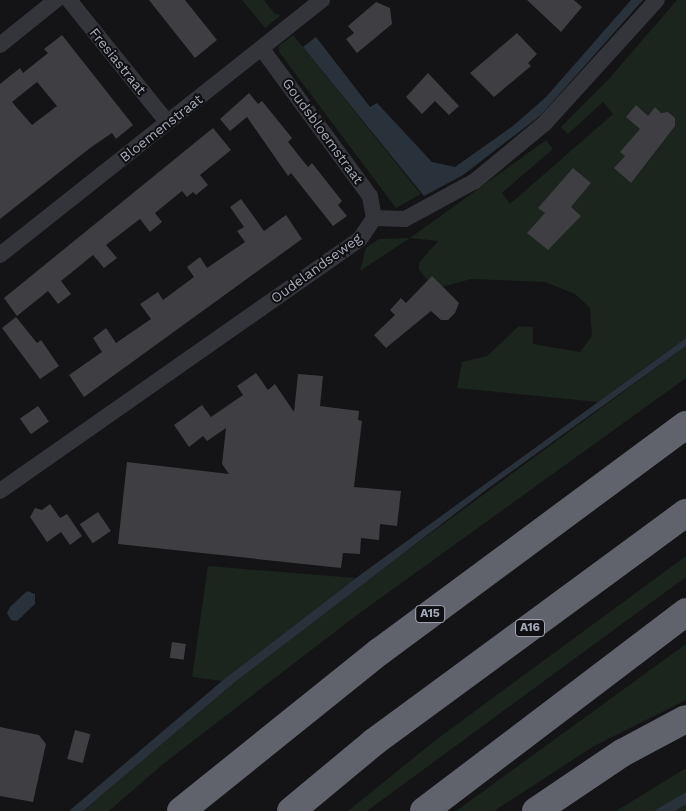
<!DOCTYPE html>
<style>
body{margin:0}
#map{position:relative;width:686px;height:811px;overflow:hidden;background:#141416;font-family:"Work Sans",sans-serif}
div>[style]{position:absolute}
.green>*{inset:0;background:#1b241d}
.water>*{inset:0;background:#29313a}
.building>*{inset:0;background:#3e3e43;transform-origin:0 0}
.street>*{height:16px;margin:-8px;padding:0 8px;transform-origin:8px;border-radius:8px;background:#34353b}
.highway>*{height:28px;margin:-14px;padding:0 14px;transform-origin:14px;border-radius:14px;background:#60626c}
span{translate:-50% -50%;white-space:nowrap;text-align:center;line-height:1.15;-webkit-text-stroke:4px #0f0f11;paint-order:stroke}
.shield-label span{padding:1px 4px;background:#0f0f11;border:1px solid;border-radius:4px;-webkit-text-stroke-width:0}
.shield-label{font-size:12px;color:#a4a9b7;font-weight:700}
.street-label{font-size:14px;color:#a4a9b7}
</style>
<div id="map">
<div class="green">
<i style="clip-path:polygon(242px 0,264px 0,275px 14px,281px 15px,265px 28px)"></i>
<i style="clip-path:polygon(677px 0,686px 0,686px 338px,598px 402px,457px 388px,462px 362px,487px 356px,519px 326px,533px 327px,533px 344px,580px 352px,592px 336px,590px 308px,575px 294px,545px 282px,471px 279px,435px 289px,419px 270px,419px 263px,438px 241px,410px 238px,360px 271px,366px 248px,379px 239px,410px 238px,546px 140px,553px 149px,502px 193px,510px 204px,613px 114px,603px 102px,568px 134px,561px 127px,607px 81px)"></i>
<i style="clip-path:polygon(293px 35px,303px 47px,421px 194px,396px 208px,279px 52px,279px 46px)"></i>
<i style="clip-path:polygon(686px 346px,686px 378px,357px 615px,163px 764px,109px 811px,83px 811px,235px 682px,363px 583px)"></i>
<i style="clip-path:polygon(686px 556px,686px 577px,367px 811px,348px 811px,437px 739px)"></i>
<i style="clip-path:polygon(208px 566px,356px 578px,223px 681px,192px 677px)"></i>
<i style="clip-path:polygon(686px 644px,686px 700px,594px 746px,494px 811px,456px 811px)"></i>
<i style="clip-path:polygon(686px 768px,686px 811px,616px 811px)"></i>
</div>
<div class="water">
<i style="clip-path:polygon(631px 0,643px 0,541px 115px,463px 175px,424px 196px,303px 47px,316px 37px,370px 107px,377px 103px,432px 162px,455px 167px,513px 126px,546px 97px)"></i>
<i style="clip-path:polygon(686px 338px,686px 346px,490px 487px,235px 682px,83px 811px,69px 811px,222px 681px,356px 578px)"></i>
<i style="clip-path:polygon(27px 591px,35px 594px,35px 604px,17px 621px,11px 620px,7px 613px,10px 607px)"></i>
<i style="clip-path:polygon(686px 792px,686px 804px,675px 811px,654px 811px)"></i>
</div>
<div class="building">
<i style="clip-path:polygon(149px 0,185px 0,217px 40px,195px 58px)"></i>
<i style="clip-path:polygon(527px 0,574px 0,582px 7px,561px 32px)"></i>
<i style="clip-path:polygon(376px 2px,390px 8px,392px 24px,357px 53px,346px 39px,354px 33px,348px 26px)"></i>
<i style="clip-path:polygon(517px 33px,537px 54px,528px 63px,531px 66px,494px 97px,470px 73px)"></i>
<i style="clip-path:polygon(evenodd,62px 35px,133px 125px,116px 139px,112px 133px,90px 148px,0 219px,0 84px,20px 68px,23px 73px,48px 53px,44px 49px,62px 35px,37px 82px,57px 106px,32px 125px,12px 102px,37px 82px)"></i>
<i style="clip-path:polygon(428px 73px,459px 106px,449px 115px,435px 101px,422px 114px,406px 97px)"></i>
<i style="clip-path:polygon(249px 93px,258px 104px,262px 101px,292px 138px,288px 142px,308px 167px,312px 163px,342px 201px,338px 205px,347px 216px,333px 226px,291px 173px,288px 176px,247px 117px,230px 131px,220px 119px)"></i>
<i style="clip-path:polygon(636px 105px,648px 116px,655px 107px,661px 113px,668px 112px,675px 118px,675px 126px,631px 183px,614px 168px,625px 156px,620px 152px,640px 129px,626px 117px)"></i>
<i style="clip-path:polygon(213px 128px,231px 150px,200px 175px,208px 185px,196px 195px,193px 192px,187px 197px,182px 191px,155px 213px,162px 222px,150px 232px,140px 219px,106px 245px,117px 258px,104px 268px,93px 255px,61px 281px,71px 294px,58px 304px,48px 291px,17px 316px,4px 298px)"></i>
<i style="clip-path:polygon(573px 168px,591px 183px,571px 207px,581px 216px,548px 250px,527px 233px,545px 213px,538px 208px)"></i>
<i style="clip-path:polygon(241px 199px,264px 231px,286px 215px,302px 239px,84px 397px,69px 375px,102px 352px,93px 338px,106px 328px,116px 343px,151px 319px,140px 304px,158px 292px,163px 300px,194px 277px,187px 267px,200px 257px,207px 268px,245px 242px,237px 231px,244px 227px,230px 207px)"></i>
<i style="clip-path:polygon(432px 276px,459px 303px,455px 313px,448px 320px,441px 320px,431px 311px,386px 348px,374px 335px,395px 315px,390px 310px,401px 298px,406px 303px)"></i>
<i style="clip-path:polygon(16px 317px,37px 343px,41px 340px,59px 366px,40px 379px,2px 328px)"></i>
<i style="clip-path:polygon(256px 373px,268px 390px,275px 384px,294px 412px,298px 374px,323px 376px,320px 406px,359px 411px,358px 420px,362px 421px,354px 487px,401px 491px,397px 526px,380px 524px,379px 540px,361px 538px,360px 554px,343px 553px,341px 568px,118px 544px,127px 462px,229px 474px,222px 464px,226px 428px,207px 441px,203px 436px,189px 447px,174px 425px,202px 405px,211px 417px,243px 395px,237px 386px)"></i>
<i style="left:38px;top:406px;width:19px;height:22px;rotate:55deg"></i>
<i style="clip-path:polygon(50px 504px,60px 518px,67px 514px,82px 536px,70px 545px,61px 532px,47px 542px,30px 517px,35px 508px,42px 510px)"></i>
<i style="left:98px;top:512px;width:23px;height:22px;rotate:56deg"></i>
<i style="left:172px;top:642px;width:14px;height:16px;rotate:8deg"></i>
<i style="clip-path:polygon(0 727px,39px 735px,46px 744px,33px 802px,0 796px)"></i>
<i style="left:75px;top:730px;width:16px;height:30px;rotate:15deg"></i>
</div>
<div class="street">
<i style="left:69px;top:0;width:156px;rotate:51.2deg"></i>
<i style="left:0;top:45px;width:72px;rotate:-38.8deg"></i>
<i style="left:262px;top:49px;width:182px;rotate:53.7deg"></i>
<i style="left:370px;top:196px;width:22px;rotate:80deg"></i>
<i style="left:0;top:255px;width:411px;rotate:-38.4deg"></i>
<i style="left:0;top:491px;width:439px;rotate:-35deg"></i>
<i style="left:360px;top:239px;width:25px;rotate:-56deg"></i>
<i style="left:374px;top:218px;width:31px;rotate:2deg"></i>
<i style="left:405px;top:219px;width:80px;rotate:-28.5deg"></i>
<i style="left:475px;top:181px;width:91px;rotate:-39.6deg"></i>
<i style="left:545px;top:123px;width:166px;rotate:-47.7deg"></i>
</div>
<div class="highway">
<i style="left:181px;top:811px;width:254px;rotate:-38.8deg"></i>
<i style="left:379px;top:652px;width:382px;rotate:-36.5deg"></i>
<i style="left:291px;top:811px;width:108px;rotate:-39.7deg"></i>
<i style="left:374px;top:742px;width:387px;rotate:-36.3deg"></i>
<i style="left:424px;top:811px;width:329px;rotate:-37.2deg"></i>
<i style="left:536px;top:811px;width:104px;rotate:-34deg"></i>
<i style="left:622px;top:753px;width:72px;rotate:-28deg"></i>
</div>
<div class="shield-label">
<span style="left:430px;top:614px">A15</span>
<span style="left:530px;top:628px">A16</span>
</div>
<div class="street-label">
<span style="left:118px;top:61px;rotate:51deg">Fresiastraat</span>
<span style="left:161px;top:128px;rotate:-38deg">Bloemenstraat</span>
<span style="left:323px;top:131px;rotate:54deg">Goudsbloemstraat</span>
<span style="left:316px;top:268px;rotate:-36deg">Oudelandseweg</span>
</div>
</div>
